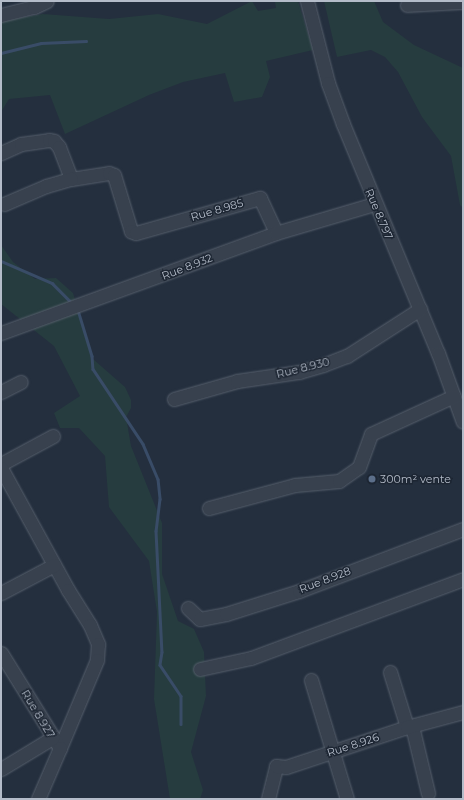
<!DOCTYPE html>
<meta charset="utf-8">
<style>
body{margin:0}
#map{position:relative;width:464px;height:800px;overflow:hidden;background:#242f3e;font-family:Montserrat,sans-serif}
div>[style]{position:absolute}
.green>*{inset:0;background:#263c3f}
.stream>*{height:2.5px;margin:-1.25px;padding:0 1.25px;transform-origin:1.25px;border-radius:1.25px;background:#394c67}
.roads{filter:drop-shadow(0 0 1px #565f6c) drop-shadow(0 0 1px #565f6c)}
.minor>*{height:13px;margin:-6.5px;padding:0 6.5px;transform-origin:6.5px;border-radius:6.5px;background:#38414e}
.dots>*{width:11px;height:11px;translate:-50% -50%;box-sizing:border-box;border:2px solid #1d2633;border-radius:50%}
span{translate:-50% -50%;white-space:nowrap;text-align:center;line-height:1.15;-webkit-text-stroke:3px #1d2633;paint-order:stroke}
.street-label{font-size:11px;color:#b4bcc9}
.poi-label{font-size:11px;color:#b4bcc9}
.left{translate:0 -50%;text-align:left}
.frame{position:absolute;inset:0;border:2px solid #b4bcc9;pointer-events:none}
</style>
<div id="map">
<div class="green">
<i style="clip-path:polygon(252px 1px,258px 11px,276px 8px,275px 2px,278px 1px,298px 1px,313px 50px,266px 61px,270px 77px,262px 97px,234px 102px,225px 73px,183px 82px,149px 95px,65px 134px,50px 95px,9px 99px,1px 112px,1px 21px,43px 14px,109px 19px,158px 14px,207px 24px)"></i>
<i style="clip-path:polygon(324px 1px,374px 1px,383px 22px,414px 45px,463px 68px,463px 208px,460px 205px,451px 156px,422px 117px,398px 72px,385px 57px,371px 50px,337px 57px)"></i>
<i style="clip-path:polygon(1px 245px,13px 262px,35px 279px,56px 278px,73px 293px,93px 359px,125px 387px,131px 400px,131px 408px,126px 417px,131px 446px,162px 523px,162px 574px,178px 621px,194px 629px,204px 652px,206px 696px,191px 752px,203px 790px,200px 799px,170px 799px,154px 699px,157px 612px,149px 561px,109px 507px,105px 456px,79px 428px,60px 428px,54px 413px,80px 396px,54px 346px,1px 304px)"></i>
</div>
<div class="stream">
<i style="left:1px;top:53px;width:41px;rotate:-14deg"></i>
<i style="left:41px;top:43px;width:45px;rotate:-2.5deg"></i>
<i style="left:1px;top:261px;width:56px;rotate:23.3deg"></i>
<i style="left:52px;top:283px;width:28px;rotate:45deg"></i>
<i style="left:78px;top:310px;width:48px;rotate:73.1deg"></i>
<i style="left:92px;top:356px;width:13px;rotate:86deg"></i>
<i style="left:93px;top:369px;width:90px;rotate:56.3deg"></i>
<i style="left:143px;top:444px;width:38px;rotate:67deg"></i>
<i style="left:158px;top:479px;width:20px;rotate:84deg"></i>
<i style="left:160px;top:499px;width:32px;rotate:97deg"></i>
<i style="left:156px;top:531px;width:121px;rotate:87.2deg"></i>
<i style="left:162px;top:652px;width:13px;rotate:99deg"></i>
<i style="left:160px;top:665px;width:37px;rotate:56deg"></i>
<i style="left:181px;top:696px;width:28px;rotate:90deg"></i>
</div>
<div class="roads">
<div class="minor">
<i style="left:307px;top:1px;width:85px;rotate:75.6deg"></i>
<i style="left:328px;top:83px;width:44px;rotate:69.9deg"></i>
<i style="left:343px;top:124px;width:248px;rotate:67.5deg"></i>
<i style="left:438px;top:353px;width:73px;rotate:70.1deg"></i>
<i style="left:407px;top:5px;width:56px;rotate:-3.1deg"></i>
<i style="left:1px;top:15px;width:34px;rotate:-14deg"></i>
<i style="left:34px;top:7px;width:14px;rotate:-25deg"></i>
<i style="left:1px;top:153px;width:22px;rotate:-24deg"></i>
<i style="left:21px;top:144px;width:28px;rotate:-8deg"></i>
<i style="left:49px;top:140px;width:5px;rotate:11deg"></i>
<i style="left:54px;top:141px;width:8px;rotate:50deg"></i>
<i style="left:59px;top:147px;width:34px;rotate:69deg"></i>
<i style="left:71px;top:179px;width:38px;rotate:-9deg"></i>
<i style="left:109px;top:173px;width:5px;rotate:22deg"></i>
<i style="left:114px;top:175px;width:59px;rotate:73.1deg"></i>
<i style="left:131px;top:231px;width:5px;rotate:22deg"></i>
<i style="left:136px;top:233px;width:129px;rotate:-15.8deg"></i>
<i style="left:260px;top:198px;width:38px;rotate:65deg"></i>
<i style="left:4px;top:204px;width:46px;rotate:-23.2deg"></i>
<i style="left:46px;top:186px;width:26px;rotate:-16deg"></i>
<i style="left:1px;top:333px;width:293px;rotate:-20deg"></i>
<i style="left:276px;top:233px;width:102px;rotate:-16.5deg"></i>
<i style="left:1px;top:392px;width:22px;rotate:-27deg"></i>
<i style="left:174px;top:399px;width:66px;rotate:-15.9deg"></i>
<i style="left:237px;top:381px;width:63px;rotate:-8.3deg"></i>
<i style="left:299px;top:372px;width:25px;rotate:-16deg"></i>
<i style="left:323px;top:365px;width:26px;rotate:-21deg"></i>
<i style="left:347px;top:356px;width:87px;rotate:-32.8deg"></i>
<i style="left:1px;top:464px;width:59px;rotate:-28.3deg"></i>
<i style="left:1px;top:468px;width:139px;rotate:61.2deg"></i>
<i style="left:68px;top:590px;width:41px;rotate:57.8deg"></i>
<i style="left:90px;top:625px;width:21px;rotate:67deg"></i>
<i style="left:98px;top:644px;width:16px;rotate:94deg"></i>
<i style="left:97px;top:660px;width:95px;rotate:112.8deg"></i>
<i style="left:209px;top:508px;width:89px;rotate:-15deg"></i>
<i style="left:295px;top:485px;width:44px;rotate:-5.2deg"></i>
<i style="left:339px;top:481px;width:24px;rotate:-35deg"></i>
<i style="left:359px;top:467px;width:35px;rotate:-70deg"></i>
<i style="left:371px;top:434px;width:91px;rotate:-24.6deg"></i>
<i style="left:1px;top:593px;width:60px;rotate:-27.8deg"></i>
<i style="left:188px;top:608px;width:16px;rotate:43deg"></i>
<i style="left:200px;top:619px;width:26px;rotate:-11deg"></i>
<i style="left:226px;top:614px;width:77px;rotate:-17.5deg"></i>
<i style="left:299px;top:591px;width:175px;rotate:-20.7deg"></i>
<i style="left:1px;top:653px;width:112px;rotate:58.2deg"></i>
<i style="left:60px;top:748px;width:56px;rotate:113.3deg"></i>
<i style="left:200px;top:669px;width:52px;rotate:-12.2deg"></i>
<i style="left:251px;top:658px;width:226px;rotate:-20.4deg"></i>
<i style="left:390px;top:672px;width:58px;rotate:72.8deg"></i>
<i style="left:311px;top:680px;width:124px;rotate:73.2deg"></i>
<i style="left:412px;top:726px;width:69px;rotate:76.6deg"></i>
<i style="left:1px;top:769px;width:60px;rotate:-31.3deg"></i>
<i style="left:268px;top:799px;width:34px;rotate:-76deg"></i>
<i style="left:276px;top:766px;width:10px;rotate:6deg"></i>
<i style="left:286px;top:767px;width:127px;rotate:-18.3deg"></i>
<i style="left:407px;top:727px;width:58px;rotate:-15deg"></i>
</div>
</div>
<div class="dots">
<i style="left:372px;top:479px;background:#5c6f8a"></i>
</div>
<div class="street-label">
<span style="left:217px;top:210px;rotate:-16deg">Rue 8.985</span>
<span style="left:379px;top:214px;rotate:67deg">Rue 8.797</span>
<span style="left:187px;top:267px;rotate:-21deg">Rue 8.932</span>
<span style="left:303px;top:368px;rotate:-14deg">Rue 8.930</span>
<span style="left:325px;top:580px;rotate:-21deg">Rue 8.928</span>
<span style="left:38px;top:714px;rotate:59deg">Rue 8.927</span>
<span style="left:353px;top:745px;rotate:-18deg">Rue 8.926</span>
</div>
<div class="poi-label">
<span class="left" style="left:380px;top:479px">300m² vente</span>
</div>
<div class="frame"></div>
</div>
